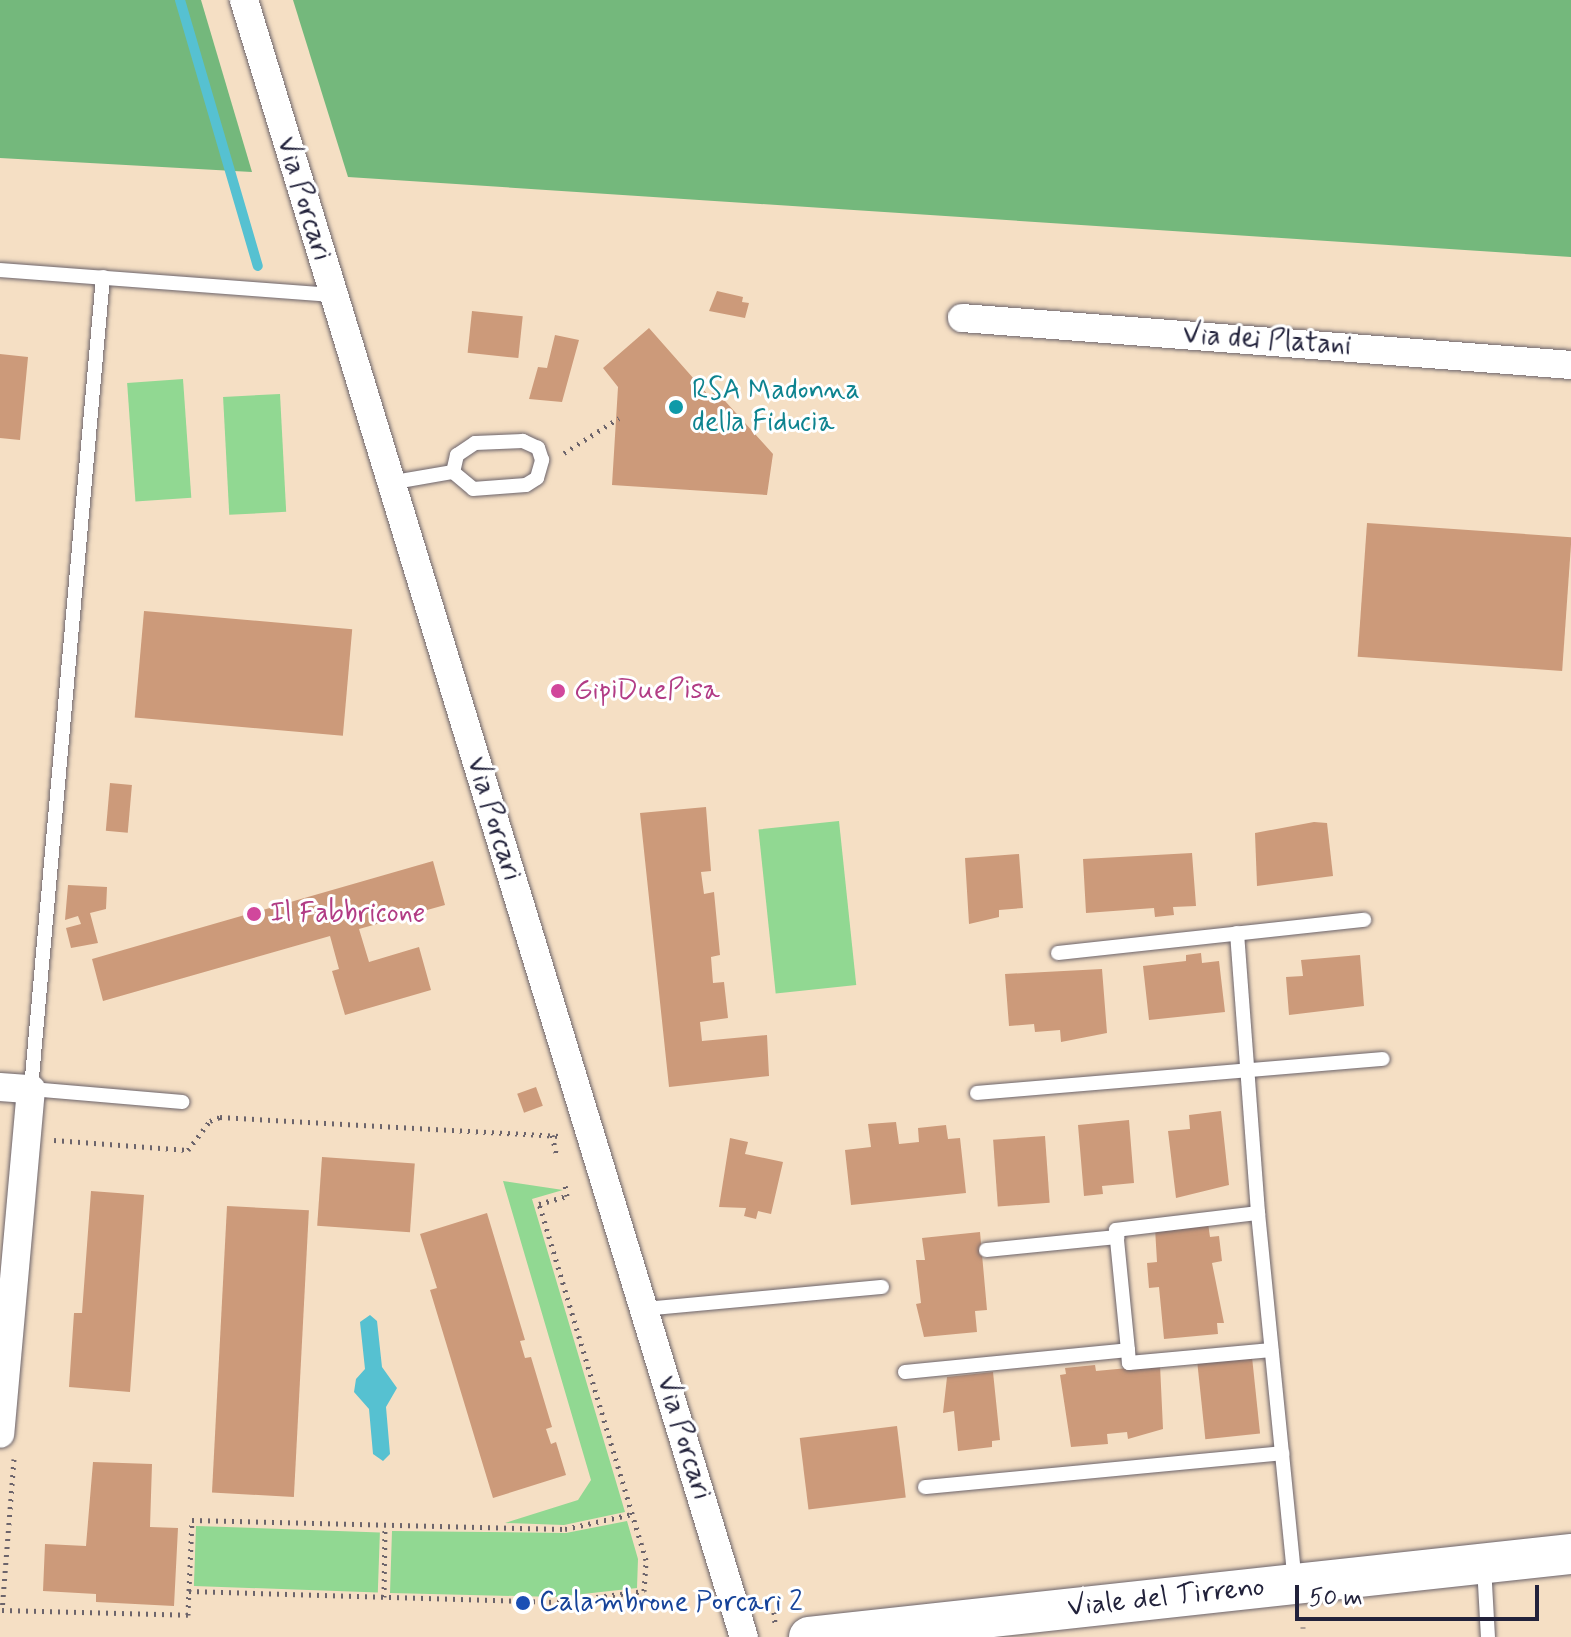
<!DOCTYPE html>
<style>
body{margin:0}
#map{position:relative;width:1571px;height:1637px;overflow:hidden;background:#f5dfc4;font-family:Mynerve,sans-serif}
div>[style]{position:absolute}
.green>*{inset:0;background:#91d892;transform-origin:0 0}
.forest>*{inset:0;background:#74b87c}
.water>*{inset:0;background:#56c1d1}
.stream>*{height:10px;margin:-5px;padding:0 5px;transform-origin:5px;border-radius:5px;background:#56c1d1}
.building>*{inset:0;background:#cc9a7a;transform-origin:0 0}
.path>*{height:5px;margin-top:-2.5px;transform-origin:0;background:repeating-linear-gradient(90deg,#6c646b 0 2px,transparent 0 8px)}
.roads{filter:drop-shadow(0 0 2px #6c646b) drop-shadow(0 0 2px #6c646b)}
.lane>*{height:14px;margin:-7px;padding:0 7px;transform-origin:7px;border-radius:7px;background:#fff}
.street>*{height:28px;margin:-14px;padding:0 14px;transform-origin:14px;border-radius:14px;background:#fff}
.secondary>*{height:40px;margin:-20px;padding:0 20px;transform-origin:20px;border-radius:20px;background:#fff}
.dots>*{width:22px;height:22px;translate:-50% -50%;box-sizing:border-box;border:4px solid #fff;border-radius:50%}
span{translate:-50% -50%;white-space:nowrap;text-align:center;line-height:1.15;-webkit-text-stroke:6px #fff;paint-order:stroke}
.street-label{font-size:28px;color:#22223b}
.culture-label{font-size:28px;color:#0d838f}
.left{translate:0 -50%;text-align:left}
.hotel-label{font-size:28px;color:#b23c85}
.transit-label{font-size:28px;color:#164399}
.scale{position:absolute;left:1295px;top:1585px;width:244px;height:36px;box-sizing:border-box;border:4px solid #22223b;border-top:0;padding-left:10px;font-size:24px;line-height:28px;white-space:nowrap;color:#22223b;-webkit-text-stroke:6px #fff;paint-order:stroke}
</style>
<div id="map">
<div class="green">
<i style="left:183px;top:379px;width:119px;height:56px;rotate:86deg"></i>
<i style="left:280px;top:394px;width:118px;height:57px;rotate:87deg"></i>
<i style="left:839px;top:821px;width:165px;height:81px;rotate:84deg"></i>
<i style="clip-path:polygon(503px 1181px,563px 1190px,532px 1199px,625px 1512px,564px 1525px,505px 1523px,578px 1500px,591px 1480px)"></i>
<i style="clip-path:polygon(627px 1521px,638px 1559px,637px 1588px,556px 1597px,390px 1593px,392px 1531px,566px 1533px)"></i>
<i style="left:196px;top:1526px;width:184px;height:60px;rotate:2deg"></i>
</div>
<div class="forest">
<i style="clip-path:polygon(0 0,201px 0,252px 172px,0 158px)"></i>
<i style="clip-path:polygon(293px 0,1571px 0,1571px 257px,348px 177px)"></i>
</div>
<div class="water">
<i style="clip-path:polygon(370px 1315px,377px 1321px,382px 1367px,397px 1388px,386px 1407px,390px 1454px,383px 1461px,373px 1454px,369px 1409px,354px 1392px,356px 1379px,365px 1369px,360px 1322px)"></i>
</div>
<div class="stream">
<i style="left:180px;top:0;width:277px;rotate:73.7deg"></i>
</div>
<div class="building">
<i style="clip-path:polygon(717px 291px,743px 297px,742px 302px,749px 303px,745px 318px,709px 311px)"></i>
<i style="left:472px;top:311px;width:51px;height:42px;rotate:6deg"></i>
<i style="clip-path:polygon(649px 328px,709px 396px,716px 391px,773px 454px,767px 495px,612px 485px,618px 387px,603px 368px)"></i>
<i style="clip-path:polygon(555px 335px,579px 340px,562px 402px,529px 399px,538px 367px,547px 368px)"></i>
<i style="clip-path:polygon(0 354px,28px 357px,20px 440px,0 438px)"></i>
<i style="left:1367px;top:523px;width:205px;height:134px;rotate:4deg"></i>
<i style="left:144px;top:611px;width:209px;height:107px;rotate:5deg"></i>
<i style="left:110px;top:783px;width:22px;height:48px;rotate:5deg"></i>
<i style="clip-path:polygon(706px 807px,711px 871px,701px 872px,704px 894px,714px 892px,720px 955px,711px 957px,713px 983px,724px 982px,728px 1018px,700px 1022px,702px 1041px,767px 1035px,769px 1076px,669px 1087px,640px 813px)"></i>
<i style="clip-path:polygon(1314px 822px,1327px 823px,1333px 876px,1257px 886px,1255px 833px)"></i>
<i style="clip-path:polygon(1192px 853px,1196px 906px,1173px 907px,1174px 915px,1155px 917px,1154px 908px,1086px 913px,1083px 859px)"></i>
<i style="clip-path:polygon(1019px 854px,1023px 908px,999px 910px,999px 917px,969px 924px,965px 858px)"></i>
<i style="clip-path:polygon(433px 861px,445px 905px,359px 929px,369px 962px,419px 947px,431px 990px,345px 1015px,332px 971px,339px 969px,330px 936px,103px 1001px,92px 959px)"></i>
<i style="clip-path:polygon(68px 885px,107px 887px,106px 909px,90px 913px,98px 943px,71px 948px,66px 928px,81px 924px,78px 916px,65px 920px)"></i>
<i style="clip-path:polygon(1201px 953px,1202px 963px,1219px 961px,1225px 1012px,1149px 1020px,1143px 966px,1186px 961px,1186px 955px)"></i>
<i style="clip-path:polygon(1360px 955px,1364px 1006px,1289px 1015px,1286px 977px,1303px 976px,1301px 960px)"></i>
<i style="clip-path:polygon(1102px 969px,1107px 1033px,1061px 1042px,1060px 1030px,1035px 1032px,1034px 1024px,1009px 1026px,1005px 974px)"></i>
<i style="left:536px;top:1087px;width:20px;height:20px;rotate:70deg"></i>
<i style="clip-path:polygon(1221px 1111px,1229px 1185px,1176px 1198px,1168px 1131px,1190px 1129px,1189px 1115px)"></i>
<i style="clip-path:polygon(1129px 1120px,1134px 1183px,1102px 1186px,1103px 1194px,1084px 1196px,1078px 1125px)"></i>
<i style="clip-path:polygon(896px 1122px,899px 1144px,919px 1142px,918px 1128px,946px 1125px,948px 1139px,960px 1138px,966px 1193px,851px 1205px,845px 1150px,871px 1147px,868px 1124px)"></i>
<i style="left:1045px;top:1136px;width:67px;height:52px;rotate:86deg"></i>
<i style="clip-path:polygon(730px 1138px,748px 1142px,745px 1154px,783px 1162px,771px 1214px,758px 1211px,756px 1219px,744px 1216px,746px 1208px,719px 1207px)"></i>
<i style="left:322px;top:1157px;width:93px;height:69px;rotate:4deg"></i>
<i style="clip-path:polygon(91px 1191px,144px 1195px,130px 1392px,69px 1387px,74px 1313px,82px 1313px)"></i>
<i style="left:227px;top:1206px;width:82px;height:287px;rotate:3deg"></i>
<i style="clip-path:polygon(487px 1213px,525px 1340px,520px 1341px,525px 1358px,531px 1357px,552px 1427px,546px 1429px,551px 1444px,556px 1442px,566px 1475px,493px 1498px,430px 1290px,437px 1288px,420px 1234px)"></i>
<i style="clip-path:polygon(1208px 1223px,1210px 1237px,1219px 1236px,1222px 1261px,1212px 1263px,1224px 1323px,1217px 1323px,1218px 1334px,1164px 1339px,1159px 1287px,1149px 1288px,1147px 1263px,1157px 1262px,1155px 1228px)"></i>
<i style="clip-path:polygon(980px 1232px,987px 1310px,975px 1311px,977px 1332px,924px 1337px,916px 1304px,921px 1303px,916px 1260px,925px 1260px,922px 1238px)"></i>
<i style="left:1252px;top:1357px;width:77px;height:55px;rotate:84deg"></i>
<i style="clip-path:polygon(1095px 1365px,1096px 1371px,1160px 1365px,1163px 1429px,1128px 1439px,1127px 1432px,1107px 1434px,1108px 1444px,1071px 1447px,1060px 1375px,1066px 1374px,1065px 1368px)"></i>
<i style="clip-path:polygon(993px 1372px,1000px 1440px,992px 1441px,992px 1447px,958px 1451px,954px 1411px,943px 1413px,947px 1377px)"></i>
<i style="left:897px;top:1426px;width:72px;height:98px;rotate:83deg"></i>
<i style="clip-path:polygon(93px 1462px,152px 1464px,150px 1527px,178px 1528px,174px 1606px,96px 1602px,96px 1594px,43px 1591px,45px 1544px,86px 1546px)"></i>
</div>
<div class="path">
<i style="left:564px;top:453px;width:65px;rotate:-32.5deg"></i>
<i style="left:552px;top:1135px;width:23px;rotate:77deg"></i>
<i style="left:54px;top:1140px;width:134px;rotate:4.3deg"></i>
<i style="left:188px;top:1150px;width:36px;rotate:-53deg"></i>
<i style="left:210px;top:1121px;width:11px;rotate:-22deg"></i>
<i style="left:220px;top:1117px;width:340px;rotate:3.2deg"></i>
<i style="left:14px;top:1459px;width:151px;rotate:94.5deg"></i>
<i style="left:2px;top:1610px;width:186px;rotate:1.5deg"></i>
<i style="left:188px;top:1615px;width:24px;rotate:-88deg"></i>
<i style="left:189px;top:1591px;width:368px;rotate:1.7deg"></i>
<i style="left:557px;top:1602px;width:88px;rotate:-7.2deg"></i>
<i style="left:644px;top:1591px;width:31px;rotate:-86deg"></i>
<i style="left:646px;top:1560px;width:372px;rotate:-106.7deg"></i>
<i style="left:539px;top:1204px;width:29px;rotate:-16deg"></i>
<i style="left:567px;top:1196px;width:11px;rotate:-100deg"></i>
<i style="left:189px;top:1591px;width:71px;rotate:-87.6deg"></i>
<i style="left:192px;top:1520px;width:373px;rotate:1.4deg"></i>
<i style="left:565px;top:1529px;width:69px;rotate:-12.6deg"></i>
<i style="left:384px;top:1597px;width:71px;rotate:-89.2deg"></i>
<i style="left:774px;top:1612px;width:12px;rotate:85deg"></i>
<i style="left:1303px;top:1627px;width:1px;rotate:90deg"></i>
</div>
<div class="roads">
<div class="lane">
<i style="left:0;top:270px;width:333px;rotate:4.3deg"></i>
<i style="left:103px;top:277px;width:815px;rotate:95.07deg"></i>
<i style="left:31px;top:1089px;width:152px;rotate:4.9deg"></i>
<i style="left:389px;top:483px;width:65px;rotate:-9.8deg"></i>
<i style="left:453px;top:472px;width:26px;rotate:40deg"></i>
<i style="left:473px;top:489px;width:53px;rotate:-4.3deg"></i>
<i style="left:526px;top:485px;width:13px;rotate:-32deg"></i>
<i style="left:537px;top:478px;width:19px;rotate:-74deg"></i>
<i style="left:542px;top:460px;width:13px;rotate:-108deg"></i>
<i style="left:538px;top:448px;width:17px;rotate:-155deg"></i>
<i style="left:523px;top:441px;width:48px;rotate:177.6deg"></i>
<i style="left:475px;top:443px;width:22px;rotate:146deg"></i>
<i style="left:457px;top:455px;width:17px;rotate:103deg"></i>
<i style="left:1237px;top:933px;width:281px;rotate:85.7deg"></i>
<i style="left:1258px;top:1213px;width:373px;rotate:84.3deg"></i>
<i style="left:1058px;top:953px;width:308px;rotate:-6.2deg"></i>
<i style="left:977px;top:1093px;width:407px;rotate:-4.8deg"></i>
<i style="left:1258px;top:1213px;width:143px;rotate:173.2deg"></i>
<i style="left:1116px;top:1230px;width:121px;rotate:84.3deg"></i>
<i style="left:1128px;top:1350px;width:13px;rotate:86deg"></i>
<i style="left:1129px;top:1363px;width:143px;rotate:-5.2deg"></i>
<i style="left:986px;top:1250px;width:132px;rotate:-5.7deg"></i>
<i style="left:644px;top:1309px;width:239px;rotate:-5.3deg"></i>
<i style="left:905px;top:1372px;width:224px;rotate:-5.6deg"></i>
<i style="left:925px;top:1487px;width:359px;rotate:-5.4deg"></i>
<i style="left:1484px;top:1566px;width:71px;rotate:86.8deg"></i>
</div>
<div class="street">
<i style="left:244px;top:0;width:1712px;rotate:73.02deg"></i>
<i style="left:962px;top:318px;width:611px;rotate:4.41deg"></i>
<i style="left:0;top:1087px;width:31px;rotate:4deg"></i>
<i style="left:31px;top:1089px;width:346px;rotate:95.1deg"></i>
</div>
<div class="secondary">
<i style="left:809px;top:1637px;width:767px;rotate:-6.22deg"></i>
</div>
</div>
<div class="dots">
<i style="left:676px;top:407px;background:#0f9aa8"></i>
<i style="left:558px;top:691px;background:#d1479c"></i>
<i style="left:254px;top:914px;background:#d1479c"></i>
<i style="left:523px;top:1603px;background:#1a4fb4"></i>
</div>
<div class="street-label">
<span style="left:303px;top:199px;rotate:73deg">Via Porcari</span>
<span style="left:1267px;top:341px;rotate:4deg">Via dei Platani</span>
<span style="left:493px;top:819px;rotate:73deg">Via Porcari</span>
<span style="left:683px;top:1438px;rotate:73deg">Via Porcari</span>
<span style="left:1166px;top:1598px;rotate:-6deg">Viale del Tirreno</span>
</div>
<div class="culture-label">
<span class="left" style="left:692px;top:407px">RSA Madonna<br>della Fiducia</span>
</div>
<div class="hotel-label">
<span class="left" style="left:574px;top:691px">GipiDuePisa</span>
<span class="left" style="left:270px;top:914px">Il Fabbricone</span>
</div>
<div class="transit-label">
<span class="left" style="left:539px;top:1603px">Calambrone Porcari 2</span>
</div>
<div class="scale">50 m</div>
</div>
